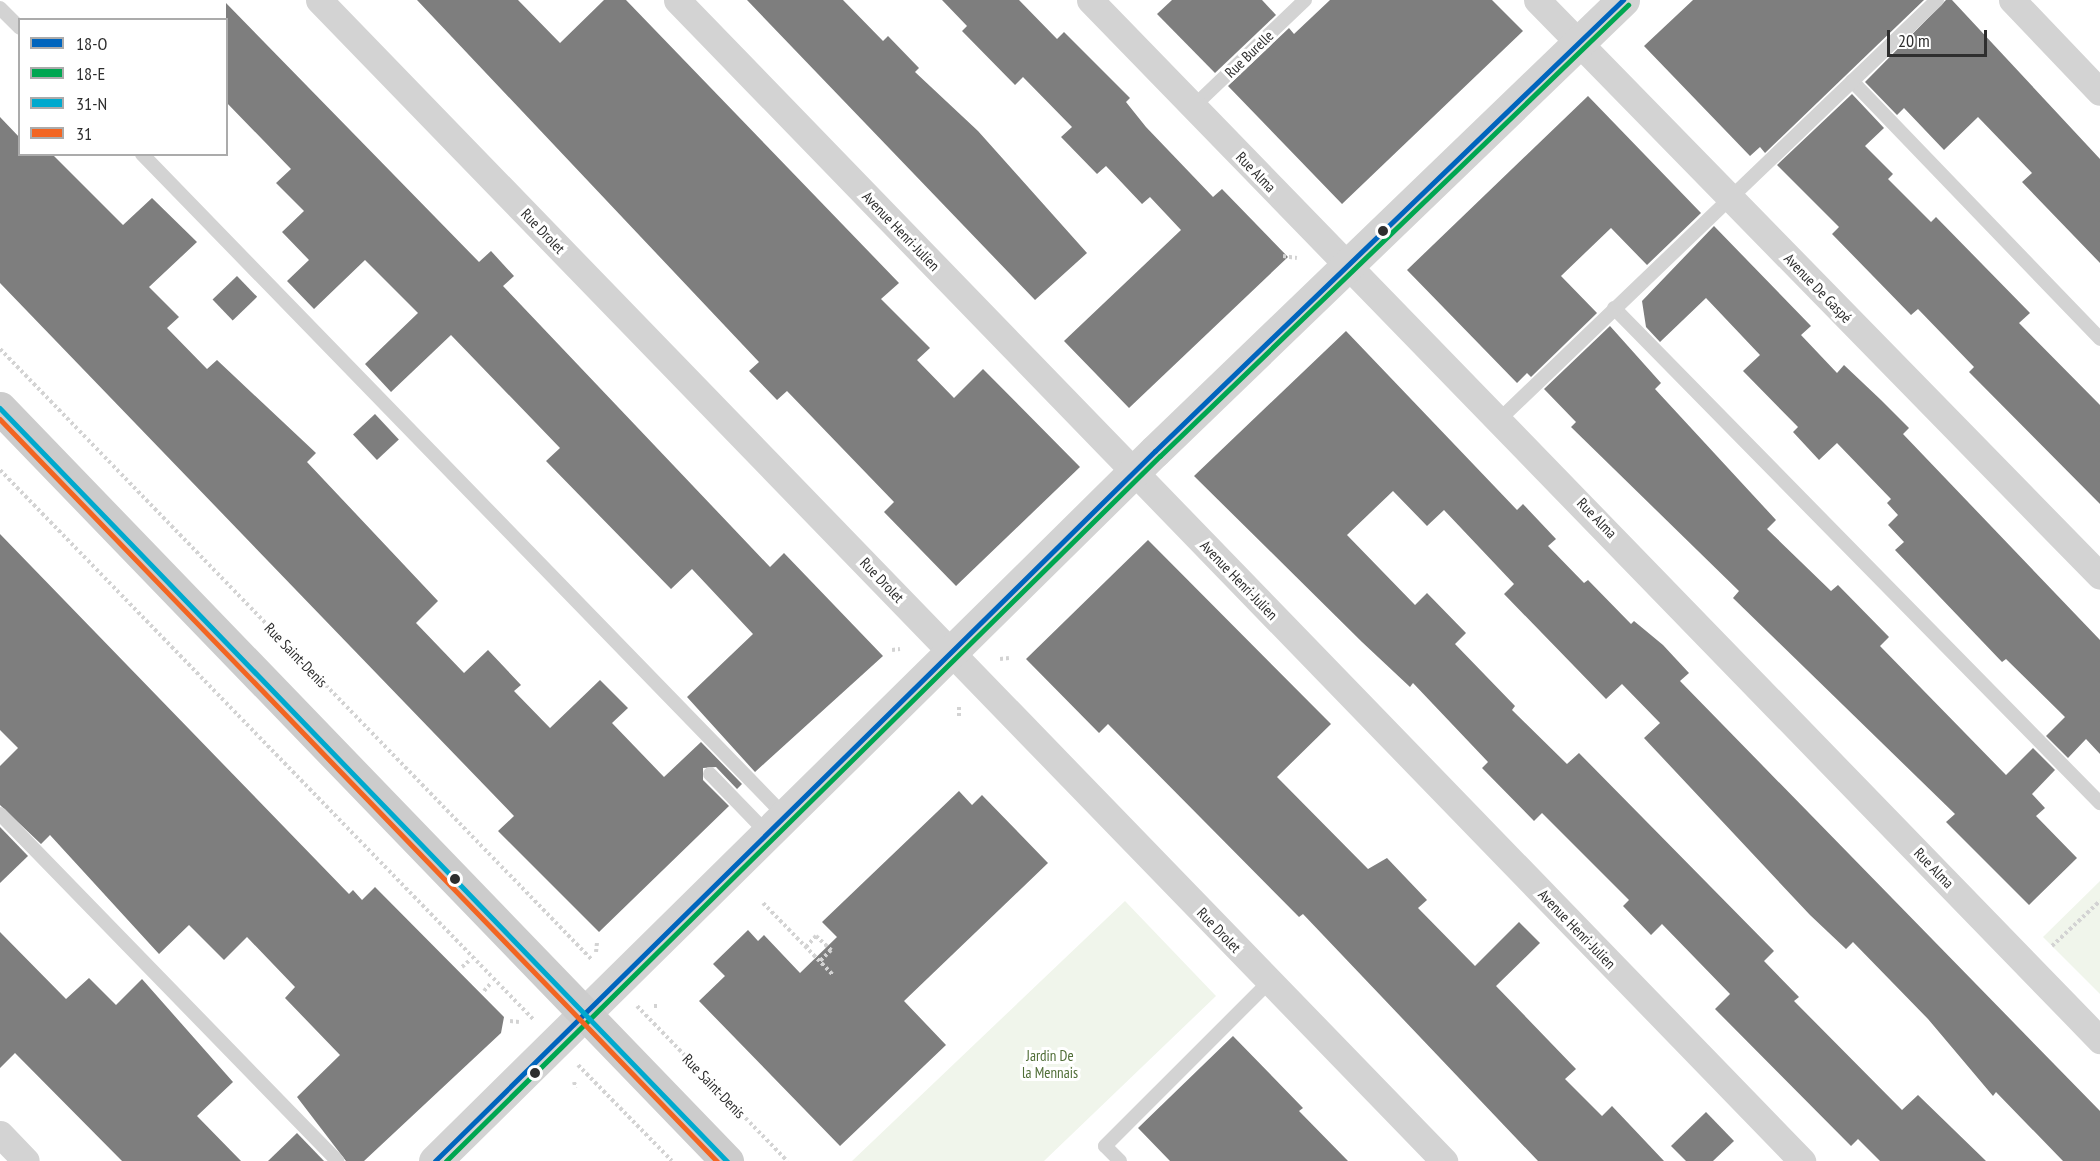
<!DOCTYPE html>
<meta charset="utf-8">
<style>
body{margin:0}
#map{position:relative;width:2100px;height:1161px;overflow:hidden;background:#fff;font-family:"PT Sans Narrow",sans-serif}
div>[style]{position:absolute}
.green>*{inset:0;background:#f0f5eb}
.building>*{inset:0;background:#7e7e7e;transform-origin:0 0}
.path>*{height:4px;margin-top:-2px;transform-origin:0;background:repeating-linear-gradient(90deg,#d3d3d3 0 3px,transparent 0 6px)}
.service>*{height:14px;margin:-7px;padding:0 7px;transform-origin:7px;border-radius:7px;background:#d3d3d3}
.minor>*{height:27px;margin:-13.5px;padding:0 13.5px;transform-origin:13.5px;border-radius:13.5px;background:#d3d3d3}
.tertiary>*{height:33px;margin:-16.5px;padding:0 16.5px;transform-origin:16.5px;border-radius:16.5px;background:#d3d3d3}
.secondary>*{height:33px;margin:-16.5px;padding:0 16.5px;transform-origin:16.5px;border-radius:16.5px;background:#ccc}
.bus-1>*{height:4.5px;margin:-2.25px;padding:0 2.25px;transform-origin:2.25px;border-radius:2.25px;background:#0065bd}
.bus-2>*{height:4.5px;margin:-2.25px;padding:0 2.25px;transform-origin:2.25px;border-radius:2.25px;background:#00a651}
.bus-3>*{height:4.5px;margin:-2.25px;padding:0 2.25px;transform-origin:2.25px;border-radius:2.25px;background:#00a9ce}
.bus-4>*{height:4.5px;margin:-2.25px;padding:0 2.25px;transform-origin:2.25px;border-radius:2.25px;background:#f26522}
.dots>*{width:16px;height:16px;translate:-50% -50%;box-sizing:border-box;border:3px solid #fff;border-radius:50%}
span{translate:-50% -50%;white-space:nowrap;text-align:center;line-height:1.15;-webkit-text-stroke:6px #fff;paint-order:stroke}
.street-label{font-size:15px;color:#2e2e2e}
.park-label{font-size:15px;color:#506e37}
.legend{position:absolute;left:18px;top:18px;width:210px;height:138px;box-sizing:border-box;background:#fff;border:2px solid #ababab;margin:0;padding:8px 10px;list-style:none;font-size:18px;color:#2e2e2e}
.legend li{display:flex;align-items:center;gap:12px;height:30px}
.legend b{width:30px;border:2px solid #ababab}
.scale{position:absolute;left:1887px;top:30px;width:100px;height:27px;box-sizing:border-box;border:3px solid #2e2e2e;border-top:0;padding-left:8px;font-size:18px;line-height:21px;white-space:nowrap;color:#2e2e2e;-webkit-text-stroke:4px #fff;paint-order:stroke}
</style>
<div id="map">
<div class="green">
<i style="clip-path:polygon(2100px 881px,2100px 994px,2043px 937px)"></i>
<i style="clip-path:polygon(1125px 901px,1216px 996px,1044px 1161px,852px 1161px)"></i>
</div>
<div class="building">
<i style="clip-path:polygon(417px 0,518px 0,560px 43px,604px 0,626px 0,899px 283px,881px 299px,930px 348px,917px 360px,954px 398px,983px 369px,1080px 467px,956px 586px,884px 512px,894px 502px,787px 391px,777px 400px,749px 371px,759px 362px)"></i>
<i style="clip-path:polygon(747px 0,843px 0,883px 41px,888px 36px,919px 68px,915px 72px,978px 131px,1087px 253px,1035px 300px)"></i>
<i style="clip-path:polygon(942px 0,1019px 0,1057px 39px,1064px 32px,1130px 98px,1126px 102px,1146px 127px,1213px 197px,1222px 189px,1288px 257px,1129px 408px,1064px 341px,1181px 230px,1150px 197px,1142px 204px,1106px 166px,1097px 174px,1061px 137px,1072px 127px,1023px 77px,1015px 85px,962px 31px,967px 26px)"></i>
<i style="clip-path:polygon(1172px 0,1262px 0,1276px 15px,1215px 73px,1157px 14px)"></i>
<i style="clip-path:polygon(1330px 0,1492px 0,1523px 31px,1342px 204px,1228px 86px,1289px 28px,1294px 34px)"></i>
<i style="clip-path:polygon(1693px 0,1924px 0,1765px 153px,1760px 147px,1750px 156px,1644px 46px)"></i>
<i style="clip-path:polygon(1946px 0,1952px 0,2100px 159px,2100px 263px,2022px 182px,2032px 173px,1978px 117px,1944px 150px,1904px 108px,1897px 115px,1865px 82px)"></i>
<i style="clip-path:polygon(226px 3px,479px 262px,491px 251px,514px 276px,503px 286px,770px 567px,784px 553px,883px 656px,755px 772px,687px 697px,753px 634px,692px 569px,671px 589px,546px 461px,560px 448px,451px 335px,391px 392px,365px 364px,418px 313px,365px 260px,314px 309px,287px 281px,309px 260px,282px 232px,304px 211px,276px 183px,291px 169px,226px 102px)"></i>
<i style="clip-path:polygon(1852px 94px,1884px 128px,1865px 146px,1893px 174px,1888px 179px,1931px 222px,1936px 217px,2030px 313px,2019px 323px,2100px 405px,2100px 504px,1969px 372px,1974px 367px,1918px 309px,1911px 315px,1832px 234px,1839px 227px,1777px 165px)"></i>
<i style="clip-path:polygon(1588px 96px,1701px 213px,1647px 265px,1611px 228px,1561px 276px,1597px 313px,1531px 377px,1527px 373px,1517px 383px,1407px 270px)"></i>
<i style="clip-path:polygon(0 117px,20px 138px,20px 154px,52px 154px,123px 225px,152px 198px,197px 242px,149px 287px,179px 317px,167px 328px,207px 369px,217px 360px,316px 453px,307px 462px,438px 601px,416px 623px,464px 673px,488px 650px,521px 685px,514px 691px,550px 728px,600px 680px,628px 708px,612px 723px,664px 777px,701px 742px,742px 784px,737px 789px,716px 767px,703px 768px,703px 780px,729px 806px,599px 932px,498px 831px,514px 816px,0 283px)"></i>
<i style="clip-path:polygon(1714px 226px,1811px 326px,1801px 335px,1837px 373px,1844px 365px,1881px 400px,1909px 428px,1903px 434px,2100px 640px,2100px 754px,2086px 739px,2068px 758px,2046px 736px,2065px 717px,2006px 659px,2002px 662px,1895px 550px,1904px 542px,1888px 525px,1898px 515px,1887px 503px,1891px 499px,1837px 443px,1819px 460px,1793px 432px,1798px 427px,1743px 371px,1760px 355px,1706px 298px,1660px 342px,1646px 327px,1642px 301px)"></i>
<i style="left:237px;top:276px;width:29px;height:34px;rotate:46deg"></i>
<i style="clip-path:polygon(1610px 326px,1661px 383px,1655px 389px,1776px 520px,1767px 529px,1831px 591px,1838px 585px,1889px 637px,1880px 646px,2006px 775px,2033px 748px,2055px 770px,2032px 794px,2045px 808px,2036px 816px,2077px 858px,2029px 905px,1946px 822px,1955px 814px,1733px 598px,1739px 591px,1571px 427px,1576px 422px,1544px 389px)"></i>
<i style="clip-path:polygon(1346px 331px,1517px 510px,1523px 504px,1556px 539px,1548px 546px,1584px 583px,1588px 580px,1631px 624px,1634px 621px,1663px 645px,1689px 673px,1680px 681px,2100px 1111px,2100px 1161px,2063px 1161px,1996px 1092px,1993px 1096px,1928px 1019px,1853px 942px,1846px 949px,1810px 915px,1644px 738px,1660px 723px,1622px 684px,1606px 699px,1504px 594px,1514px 584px,1444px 510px,1427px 526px,1393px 491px,1347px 535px,1415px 605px,1427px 593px,1466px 633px,1455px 644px,1515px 706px,1512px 710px,1567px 764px,1579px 753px,1774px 951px,1764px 961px,1799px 997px,1794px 1001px,1902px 1110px,1918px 1095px,1986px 1161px,1880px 1161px,1858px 1139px,1851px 1146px,1715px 1009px,1730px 994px,1662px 924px,1651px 935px,1623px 906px,1629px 900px,1542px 813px,1534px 821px,1482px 768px,1488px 762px,1413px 683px,1410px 687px,1362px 642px,1194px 476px)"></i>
<i style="left:375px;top:414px;width:35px;height:30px;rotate:47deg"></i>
<i style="clip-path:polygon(0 534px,349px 894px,353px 890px,362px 900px,375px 887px,504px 1017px,501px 1033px,364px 1161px,346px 1161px,297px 1097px,340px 1055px,285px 998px,295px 987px,247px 937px,224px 960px,189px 925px,159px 954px,50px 835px,41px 844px,0 805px,0 766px,18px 748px,0 730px)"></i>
<i style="clip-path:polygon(1148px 540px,1331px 724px,1277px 777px,1368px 869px,1387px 858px,1427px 900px,1418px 908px,1475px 966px,1519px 922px,1540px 943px,1496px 986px,1576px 1069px,1565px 1079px,1602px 1116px,1612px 1106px,1664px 1161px,1538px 1161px,1303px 914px,1299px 917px,1108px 724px,1099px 733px,1026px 659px)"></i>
<i style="clip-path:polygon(959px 791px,972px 805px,982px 795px,1048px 863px,904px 1001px,946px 1045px,840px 1146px,699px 1001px,725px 976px,713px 964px,748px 930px,758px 941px,764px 935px,800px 973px,837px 937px,822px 922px)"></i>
<i style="clip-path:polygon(0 827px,28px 856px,0 883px)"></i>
<i style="clip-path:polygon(0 932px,66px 999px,89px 978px,116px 1005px,142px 979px,233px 1082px,197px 1116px,241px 1161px,122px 1161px,15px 1053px,0 1068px)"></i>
<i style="clip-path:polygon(1233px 1036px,1303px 1108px,1299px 1111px,1348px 1161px,1170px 1161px,1138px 1128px)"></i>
<i style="clip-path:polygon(1706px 1112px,1734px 1141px,1713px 1161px,1686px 1161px,1671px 1146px)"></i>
<i style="clip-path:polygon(297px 1133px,324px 1161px,268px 1161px)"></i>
</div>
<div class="path">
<i style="left:1283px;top:256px;width:14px;rotate:8deg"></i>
<i style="left:0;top:349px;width:851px;rotate:45.9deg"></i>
<i style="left:0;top:470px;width:765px;rotate:45.85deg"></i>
<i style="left:892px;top:650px;width:8px;rotate:-7deg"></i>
<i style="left:1000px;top:659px;width:9px;rotate:-6deg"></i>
<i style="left:959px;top:716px;width:12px;rotate:-90deg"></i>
<i style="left:763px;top:903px;width:100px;rotate:45.8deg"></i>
<i style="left:2052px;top:946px;width:66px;rotate:-43.2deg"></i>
<i style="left:806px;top:947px;width:15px;rotate:-48deg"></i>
<i style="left:816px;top:936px;width:21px;rotate:43deg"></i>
<i style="left:831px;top:950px;width:16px;rotate:135deg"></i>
<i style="left:596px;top:952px;width:10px;rotate:-84deg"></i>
<i style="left:462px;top:967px;width:11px;rotate:-41deg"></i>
<i style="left:484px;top:991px;width:11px;rotate:-49deg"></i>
<i style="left:637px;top:1006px;width:216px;rotate:45.9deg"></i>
<i style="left:654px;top:1006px;width:6px"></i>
<i style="left:510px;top:1021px;width:9px;rotate:6deg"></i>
<i style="left:578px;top:1065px;width:134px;rotate:45.6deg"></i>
<i style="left:574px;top:1082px;width:6px;rotate:72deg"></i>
</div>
<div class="service">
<i style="left:0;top:8px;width:28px;rotate:45deg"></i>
<i style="left:1852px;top:81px;width:358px;rotate:46.1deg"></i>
<i style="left:1193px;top:107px;width:155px;rotate:-43.7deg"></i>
<i style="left:142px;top:154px;width:924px;rotate:45.83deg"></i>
<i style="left:1614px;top:308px;width:694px;rotate:45.53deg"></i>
<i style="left:1501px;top:418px;width:604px;rotate:-43.79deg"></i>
<i style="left:710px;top:774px;width:82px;rotate:46deg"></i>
<i style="left:0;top:814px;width:484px;rotate:45.8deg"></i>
<i style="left:1120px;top:1161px;width:21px;rotate:-135deg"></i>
<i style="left:1105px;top:1146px;width:232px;rotate:-45deg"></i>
</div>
<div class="minor">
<i style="left:319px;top:0;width:1617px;rotate:45.9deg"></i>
<i style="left:677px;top:0;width:1617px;rotate:45.9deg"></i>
<i style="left:1090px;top:0;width:1450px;rotate:45.84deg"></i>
<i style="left:1537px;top:0;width:805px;rotate:45.65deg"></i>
<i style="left:2012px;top:0;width:127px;rotate:46.3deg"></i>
<i style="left:0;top:1134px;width:37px;rotate:46deg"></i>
</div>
<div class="tertiary">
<i style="left:435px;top:1161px;width:1011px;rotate:-44.6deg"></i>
<i style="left:1155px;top:451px;width:650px;rotate:-43.94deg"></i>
</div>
<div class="secondary">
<i style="left:0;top:408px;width:1047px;rotate:46.01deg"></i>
</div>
<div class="bus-1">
<i style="left:435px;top:1161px;width:1011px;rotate:-44.6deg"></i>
<i style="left:1155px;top:451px;width:650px;rotate:-43.94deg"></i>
</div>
<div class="bus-2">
<i style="left:446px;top:1161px;width:1003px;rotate:-44.64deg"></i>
<i style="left:1160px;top:456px;width:650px;rotate:-43.94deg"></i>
</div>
<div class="bus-3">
<i style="left:0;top:408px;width:1047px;rotate:46.01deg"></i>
</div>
<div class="bus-4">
<i style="left:0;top:419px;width:1032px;rotate:45.98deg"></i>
</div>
<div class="dots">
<i style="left:1383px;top:231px;background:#2e2e2e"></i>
<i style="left:455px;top:879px;background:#2e2e2e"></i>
<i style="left:535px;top:1073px;background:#2e2e2e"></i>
</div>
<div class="street-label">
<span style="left:1249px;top:54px;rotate:-44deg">Rue Burelle</span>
<span style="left:1256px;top:172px;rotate:46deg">Rue Alma</span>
<span style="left:543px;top:231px;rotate:46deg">Rue Drolet</span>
<span style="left:901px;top:231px;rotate:46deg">Avenue Henri-Julien</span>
<span style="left:1818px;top:288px;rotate:46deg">Avenue De Gaspé</span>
<span style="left:1597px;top:518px;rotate:46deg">Rue Alma</span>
<span style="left:882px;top:580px;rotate:46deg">Rue Drolet</span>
<span style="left:1239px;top:580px;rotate:46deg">Avenue Henri-Julien</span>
<span style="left:296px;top:655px;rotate:46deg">Rue Saint-Denis</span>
<span style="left:1934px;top:868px;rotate:46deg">Rue Alma</span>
<span style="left:1577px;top:929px;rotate:46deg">Avenue Henri-Julien</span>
<span style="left:1219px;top:930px;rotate:46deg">Rue Drolet</span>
<span style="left:714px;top:1086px;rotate:46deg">Rue Saint-Denis</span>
</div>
<div class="park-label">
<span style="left:1050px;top:1064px">Jardin De<br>la Mennais</span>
</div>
<ul class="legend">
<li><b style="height:8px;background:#0065bd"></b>18-O</li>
<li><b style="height:8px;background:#00a651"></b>18-E</li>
<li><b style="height:8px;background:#00a9ce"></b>31-N</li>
<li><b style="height:8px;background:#f26522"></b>31</li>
</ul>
<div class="scale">20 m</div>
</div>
